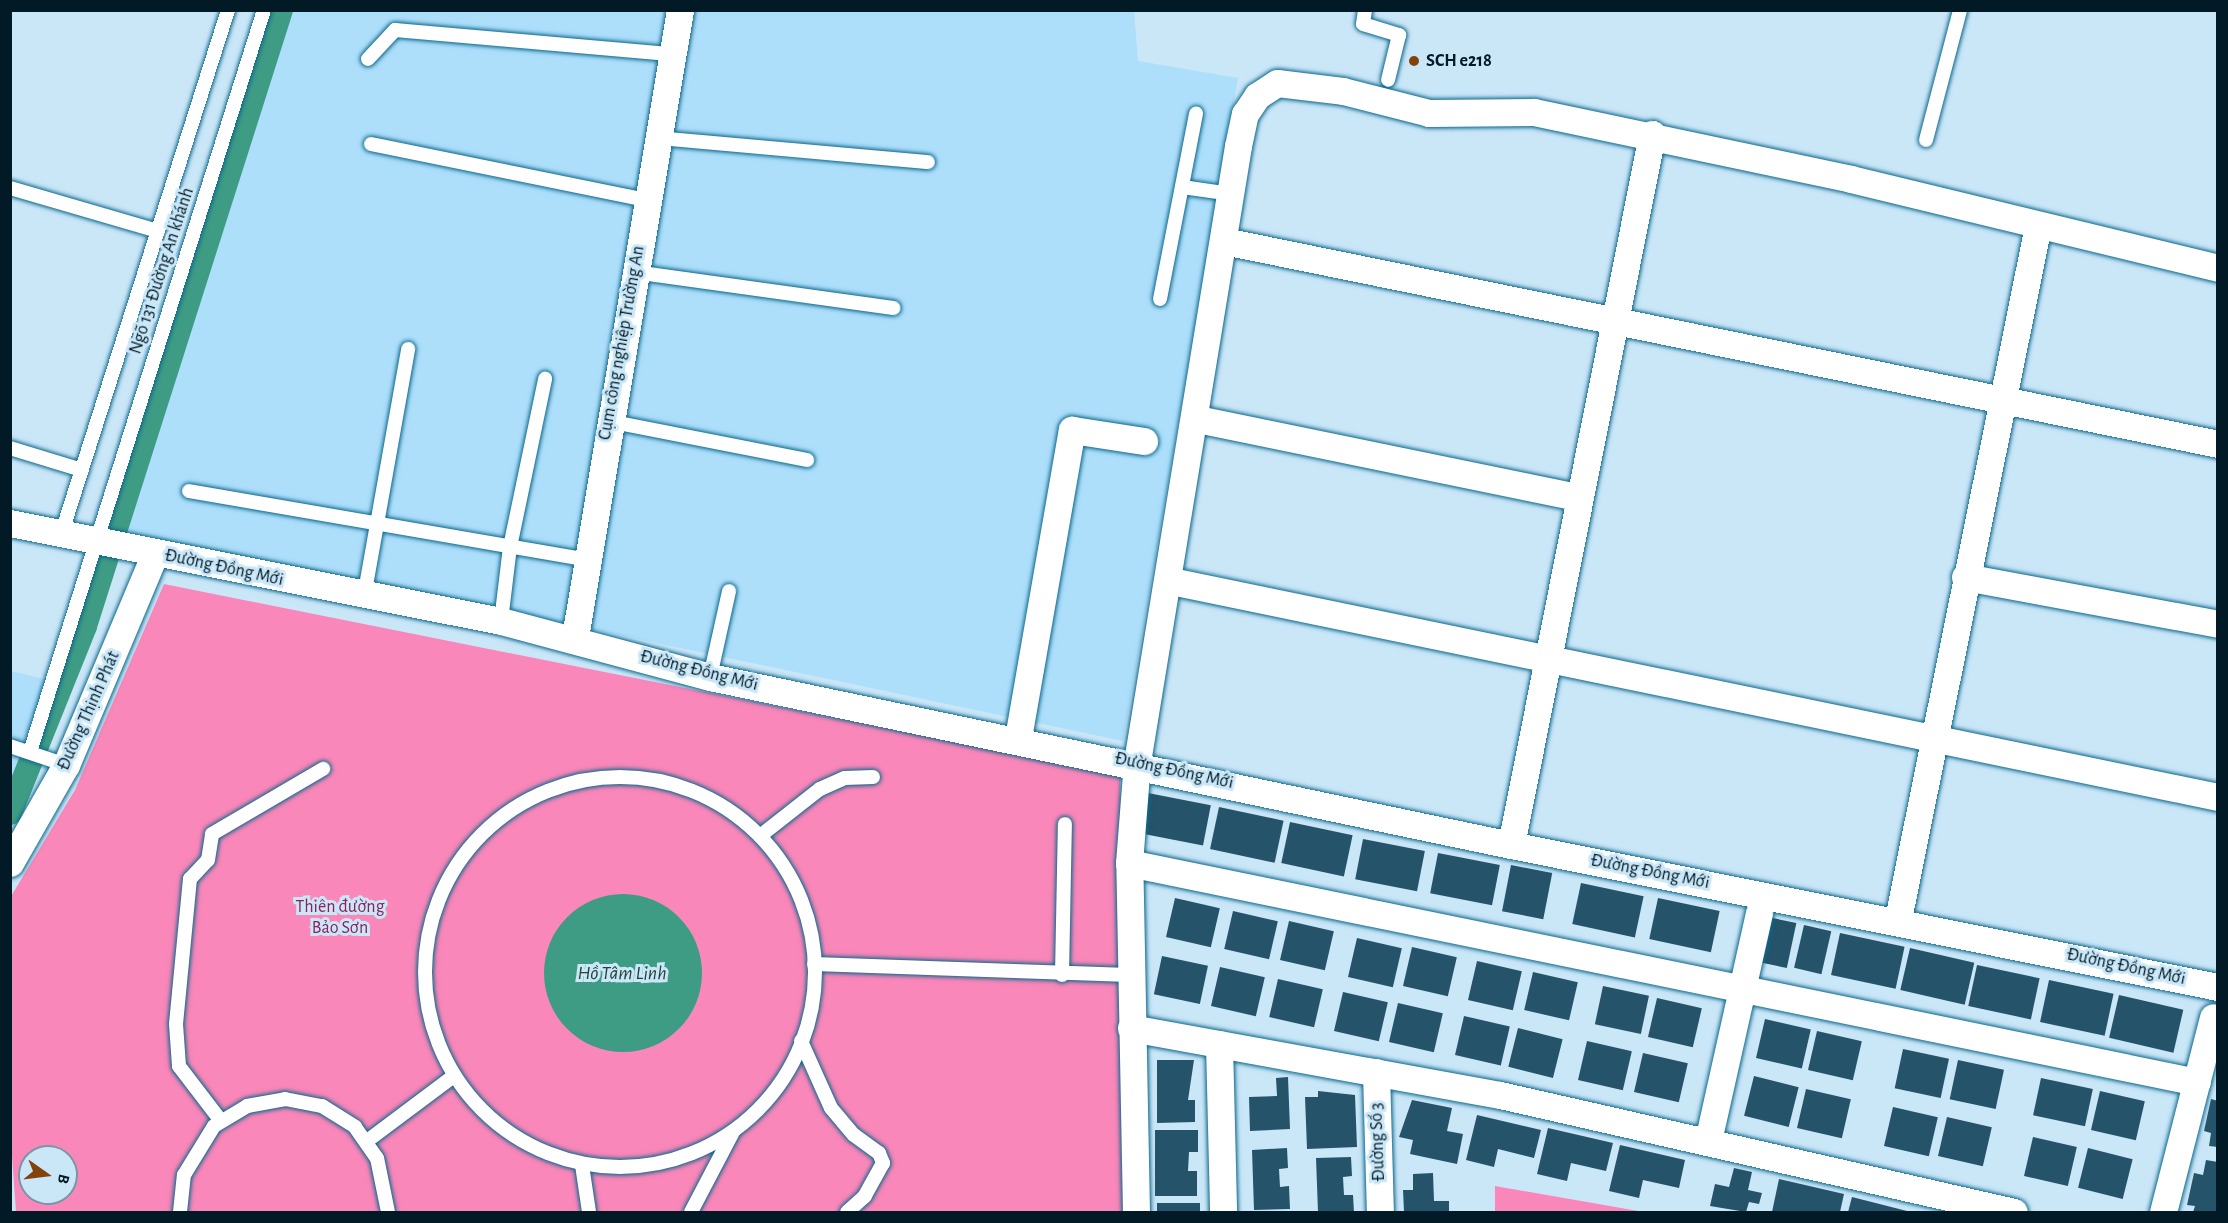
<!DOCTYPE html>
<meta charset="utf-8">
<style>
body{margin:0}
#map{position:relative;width:2228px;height:1223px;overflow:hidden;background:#cae7f8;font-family:"Alegreya Sans",sans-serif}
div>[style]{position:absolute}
.built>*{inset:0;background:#addffb}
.green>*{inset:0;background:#fa87b9}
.water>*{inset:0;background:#3f9c84}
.round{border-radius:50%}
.canal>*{height:24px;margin:-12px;padding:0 12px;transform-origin:12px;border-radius:12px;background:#3f9c84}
.building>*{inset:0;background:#25536a;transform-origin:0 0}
.roads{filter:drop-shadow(0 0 2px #0a678d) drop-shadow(0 0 2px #0a678d)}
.service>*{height:14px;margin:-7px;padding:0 7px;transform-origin:7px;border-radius:7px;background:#fff}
.service>.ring{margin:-7px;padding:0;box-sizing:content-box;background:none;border:14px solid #fff;border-radius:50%}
.minor>*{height:27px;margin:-13.5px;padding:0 13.5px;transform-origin:13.5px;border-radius:13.5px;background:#fff}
.dots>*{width:16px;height:16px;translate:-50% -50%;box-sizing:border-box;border:3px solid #cae7f8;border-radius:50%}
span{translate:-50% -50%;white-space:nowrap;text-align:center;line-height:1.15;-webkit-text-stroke:6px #cae7f8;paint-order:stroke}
.poi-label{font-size:18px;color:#021a26;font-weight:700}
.left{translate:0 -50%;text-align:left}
.street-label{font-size:18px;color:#021a26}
.park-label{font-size:18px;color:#8d225a}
.water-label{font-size:20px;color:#254139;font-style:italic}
.frame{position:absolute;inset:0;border:12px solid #021a26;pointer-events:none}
.north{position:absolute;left:18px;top:1145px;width:60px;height:60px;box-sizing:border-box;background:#cae7f8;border:2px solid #7a95a4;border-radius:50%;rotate:104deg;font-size:16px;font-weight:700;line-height:24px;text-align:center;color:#021a26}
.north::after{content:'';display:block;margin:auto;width:21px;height:27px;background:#83420c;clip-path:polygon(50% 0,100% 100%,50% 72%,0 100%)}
</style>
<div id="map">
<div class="built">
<i style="clip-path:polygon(292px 11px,1134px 11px,1138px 61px,1238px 78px,1123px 741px,124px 531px)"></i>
<i style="clip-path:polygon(11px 671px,52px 681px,11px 786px)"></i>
</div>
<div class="green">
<i style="clip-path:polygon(evenodd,164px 584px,1120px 775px,1130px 1212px,16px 1212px,10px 1128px,10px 898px,75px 790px,164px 584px,30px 1157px,66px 1157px,66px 1193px,30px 1193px,30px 1157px)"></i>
<i style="clip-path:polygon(1495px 1186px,1644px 1212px,1495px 1212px)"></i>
</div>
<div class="water">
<i class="round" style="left:544px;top:894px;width:158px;height:158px"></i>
</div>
<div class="canal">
<i style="left:10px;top:813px;width:201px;rotate:-68.1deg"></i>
<i style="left:85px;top:626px;width:646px;rotate:-72.35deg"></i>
</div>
<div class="building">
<i style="left:1148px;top:793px;width:64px;height:41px;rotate:11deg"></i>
<i style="left:1219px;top:807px;width:66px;height:43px;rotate:12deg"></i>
<i style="left:1290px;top:822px;width:64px;height:42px;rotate:12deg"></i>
<i style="left:1363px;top:839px;width:63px;height:41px;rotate:11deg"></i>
<i style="left:1438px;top:853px;width:63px;height:41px;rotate:11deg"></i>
<i style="left:1511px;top:865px;width:42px;height:47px;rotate:11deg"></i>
<i style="left:1581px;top:883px;width:64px;height:42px;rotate:12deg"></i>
<i style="left:1175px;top:898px;width:46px;height:40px;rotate:13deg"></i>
<i style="left:1658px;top:898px;width:63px;height:42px;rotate:12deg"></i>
<i style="left:1233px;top:911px;width:46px;height:39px;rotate:13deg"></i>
<i style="left:1768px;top:917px;width:29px;height:46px;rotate:12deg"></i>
<i style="left:1289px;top:921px;width:46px;height:40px;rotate:13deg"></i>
<i style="left:1804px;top:925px;width:28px;height:44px;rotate:13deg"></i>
<i style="left:1840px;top:933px;width:66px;height:43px;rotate:12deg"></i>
<i style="left:1357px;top:938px;width:46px;height:40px;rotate:13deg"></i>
<i style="left:1412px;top:947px;width:46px;height:40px;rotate:13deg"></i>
<i style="left:1910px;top:948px;width:66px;height:43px;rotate:13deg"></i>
<i style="left:1162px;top:956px;width:47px;height:39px;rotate:12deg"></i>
<i style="left:1477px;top:961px;width:46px;height:40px;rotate:13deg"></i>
<i style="left:1977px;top:965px;width:64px;height:42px;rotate:12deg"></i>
<i style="left:1220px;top:967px;width:46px;height:40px;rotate:13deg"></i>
<i style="left:1533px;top:972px;width:46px;height:39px;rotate:13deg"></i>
<i style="left:1278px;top:979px;width:46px;height:39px;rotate:13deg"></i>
<i style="left:2049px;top:980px;width:66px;height:43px;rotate:12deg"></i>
<i style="left:1603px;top:986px;width:47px;height:39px;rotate:12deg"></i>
<i style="left:1343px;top:992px;width:46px;height:40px;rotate:13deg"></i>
<i style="left:2119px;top:995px;width:66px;height:44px;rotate:13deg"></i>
<i style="left:1657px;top:998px;width:46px;height:40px;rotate:13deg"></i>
<i style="left:1398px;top:1003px;width:46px;height:40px;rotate:13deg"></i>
<i style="left:1464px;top:1016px;width:47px;height:40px;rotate:13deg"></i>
<i style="left:1765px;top:1019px;width:47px;height:40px;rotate:13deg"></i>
<i style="left:1518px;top:1028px;width:46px;height:40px;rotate:14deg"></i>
<i style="left:1817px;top:1031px;width:46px;height:40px;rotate:13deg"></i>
<i style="left:1587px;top:1041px;width:46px;height:40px;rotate:13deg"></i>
<i style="left:1903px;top:1049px;width:47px;height:40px;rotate:12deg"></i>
<i style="left:1643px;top:1053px;width:46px;height:40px;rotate:13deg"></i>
<i style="clip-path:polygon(1157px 1060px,1194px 1060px,1188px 1100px,1195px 1100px,1195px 1122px,1157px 1123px)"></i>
<i style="left:1958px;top:1060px;width:47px;height:40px;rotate:12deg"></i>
<i style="left:1754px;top:1076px;width:46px;height:41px;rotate:14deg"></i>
<i style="clip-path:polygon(1288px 1077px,1290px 1129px,1250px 1131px,1249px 1097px,1277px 1096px,1276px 1078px)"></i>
<i style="left:2041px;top:1078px;width:53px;height:38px;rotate:12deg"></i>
<i style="left:1806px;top:1089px;width:46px;height:40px;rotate:13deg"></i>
<i style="clip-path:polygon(1318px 1091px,1355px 1095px,1357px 1147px,1307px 1149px,1305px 1097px,1318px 1097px)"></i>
<i style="left:2100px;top:1091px;width:46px;height:40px;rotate:13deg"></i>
<i style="clip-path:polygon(2211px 1099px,2218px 1101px,2218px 1147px,2209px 1146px,2211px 1133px,2204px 1131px)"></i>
<i style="clip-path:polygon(1412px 1100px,1452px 1108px,1447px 1131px,1463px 1134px,1457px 1164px,1410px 1154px,1413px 1140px,1399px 1137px)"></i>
<i style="left:1893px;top:1107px;width:46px;height:40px;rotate:13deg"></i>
<i style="clip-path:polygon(1477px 1115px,1541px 1130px,1534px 1158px,1498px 1149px,1494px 1167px,1466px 1160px)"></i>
<i style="left:1947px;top:1117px;width:46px;height:40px;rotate:13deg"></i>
<i style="clip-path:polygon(1548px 1128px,1613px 1143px,1606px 1171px,1571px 1163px,1567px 1181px,1537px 1174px)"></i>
<i style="clip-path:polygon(1155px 1130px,1198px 1130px,1198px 1152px,1189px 1152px,1188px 1171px,1197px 1171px,1197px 1196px,1155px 1196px)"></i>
<i style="left:2033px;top:1137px;width:45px;height:40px;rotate:13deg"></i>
<i style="clip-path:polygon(1620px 1145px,1685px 1160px,1679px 1188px,1643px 1180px,1639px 1198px,1609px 1191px)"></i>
<i style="clip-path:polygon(1287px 1148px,1288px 1168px,1279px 1169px,1280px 1187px,1289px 1186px,1290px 1209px,1254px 1210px,1252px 1150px)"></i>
<i style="left:2088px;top:1148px;width:46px;height:41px;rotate:14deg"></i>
<i style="clip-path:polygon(1351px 1157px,1352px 1176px,1343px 1177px,1344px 1195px,1353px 1195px,1354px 1212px,1318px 1212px,1316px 1158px)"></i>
<i style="clip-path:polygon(2206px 1160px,2218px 1162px,2218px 1212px,2193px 1212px,2195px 1206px,2187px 1205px,2194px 1173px,2203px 1175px)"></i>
<i style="clip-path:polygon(1734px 1168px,1752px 1172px,1748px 1190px,1762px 1193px,1759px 1204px,1749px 1202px,1746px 1212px,1710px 1206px,1715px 1184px,1729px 1187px)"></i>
<i style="clip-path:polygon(1433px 1173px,1434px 1201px,1449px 1201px,1449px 1212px,1404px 1212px,1403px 1190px,1413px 1190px,1413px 1174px)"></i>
<i style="clip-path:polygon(1779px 1179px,1844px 1194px,1840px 1212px,1772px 1212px)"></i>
<i style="clip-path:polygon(1852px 1197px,1911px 1212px,1848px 1212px)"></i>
<i style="left:1157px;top:1203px;width:43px;height:9px"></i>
</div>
<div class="roads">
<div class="service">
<i style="left:1365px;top:10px;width:14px;rotate:98deg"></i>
<i style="left:1363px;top:24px;width:38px;rotate:17deg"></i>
<i style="left:1399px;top:35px;width:46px;rotate:103.7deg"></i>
<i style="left:368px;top:59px;width:40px;rotate:-47deg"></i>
<i style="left:395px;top:30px;width:278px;rotate:5deg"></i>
<i style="left:658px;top:138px;width:271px;rotate:5.1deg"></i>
<i style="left:1926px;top:140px;width:134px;rotate:-75.3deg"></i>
<i style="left:371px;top:144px;width:282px;rotate:11.5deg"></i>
<i style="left:1182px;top:187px;width:49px;rotate:8.1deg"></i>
<i style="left:10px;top:188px;width:154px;rotate:16.2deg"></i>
<i style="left:634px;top:272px;width:262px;rotate:7.9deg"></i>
<i style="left:1160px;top:299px;width:189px;rotate:-79deg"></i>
<i style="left:608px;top:421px;width:203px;rotate:11.1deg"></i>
<i style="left:10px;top:448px;width:75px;rotate:17deg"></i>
<i style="left:189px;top:491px;width:401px;rotate:9.8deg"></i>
<i style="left:61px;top:535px;width:551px;rotate:-72.35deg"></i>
<i style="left:364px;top:597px;width:252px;rotate:-79.9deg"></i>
<i style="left:501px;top:621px;width:75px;rotate:-83.1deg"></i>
<i style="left:510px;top:547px;width:172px;rotate:-78.2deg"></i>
<i style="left:710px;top:677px;width:88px;rotate:-77.5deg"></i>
<i style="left:10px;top:746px;width:59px;rotate:18.7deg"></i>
<i style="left:30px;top:752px;width:778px;rotate:-72.5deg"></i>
<i class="ring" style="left:425px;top:777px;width:376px;height:376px"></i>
<i style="left:760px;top:836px;width:76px;rotate:-38.1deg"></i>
<i style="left:820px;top:789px;width:27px;rotate:-24deg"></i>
<i style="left:845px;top:778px;width:28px;rotate:-2deg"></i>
<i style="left:814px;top:964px;width:315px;rotate:2deg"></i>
<i style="left:1062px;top:975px;width:151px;rotate:-88.9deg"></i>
<i style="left:801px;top:1041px;width:73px;rotate:65.9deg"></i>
<i style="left:831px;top:1108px;width:35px;rotate:50deg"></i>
<i style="left:854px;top:1135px;width:31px;rotate:36deg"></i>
<i style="left:879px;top:1153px;width:11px;rotate:68deg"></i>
<i style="left:883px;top:1163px;width:38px;rotate:119deg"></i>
<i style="left:865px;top:1196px;width:24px;rotate:138deg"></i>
<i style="left:221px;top:1121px;width:69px;rotate:-127.4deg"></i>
<i style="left:179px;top:1066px;width:42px;rotate:-94.1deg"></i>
<i style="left:176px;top:1024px;width:146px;rotate:-84.5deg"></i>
<i style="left:190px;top:879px;width:26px;rotate:-47deg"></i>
<i style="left:208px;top:860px;width:26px;rotate:-81deg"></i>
<i style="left:212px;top:834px;width:129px;rotate:-30.4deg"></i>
<i style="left:367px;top:1141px;width:109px;rotate:-36.8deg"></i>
<i style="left:582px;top:1165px;width:48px;rotate:81.5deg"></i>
<i style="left:180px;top:1212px;width:37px;rotate:-84deg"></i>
<i style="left:184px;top:1175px;width:57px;rotate:-58.5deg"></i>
<i style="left:214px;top:1126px;width:39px;rotate:-31deg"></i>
<i style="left:247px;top:1106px;width:39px;rotate:-10deg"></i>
<i style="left:285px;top:1099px;width:38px;rotate:11deg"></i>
<i style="left:322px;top:1106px;width:39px;rotate:32deg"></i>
<i style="left:355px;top:1127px;width:38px;rotate:55deg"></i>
<i style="left:377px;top:1158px;width:55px;rotate:78.5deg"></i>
<i style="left:691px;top:1212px;width:90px;rotate:-62.3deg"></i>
</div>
<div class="minor">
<i style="left:1224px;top:241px;width:1015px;rotate:11.54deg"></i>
<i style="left:1197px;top:419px;width:388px;rotate:11.6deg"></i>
<i style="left:10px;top:523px;width:501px;rotate:11.29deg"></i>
<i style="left:501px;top:621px;width:216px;rotate:15deg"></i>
<i style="left:710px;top:677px;width:818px;rotate:11.85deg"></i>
<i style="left:1511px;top:845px;width:721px;rotate:11.36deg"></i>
<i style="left:1965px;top:577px;width:257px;rotate:10.5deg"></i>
<i style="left:1171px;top:581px;width:1069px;rotate:11.66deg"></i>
<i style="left:575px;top:637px;width:636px;rotate:-80.49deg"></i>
<i style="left:1018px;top:738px;width:313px;rotate:-80.1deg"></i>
<i style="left:1072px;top:430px;width:73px;rotate:8.7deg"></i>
<i style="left:1511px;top:845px;width:725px;rotate:-78.78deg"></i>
<i style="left:10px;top:863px;width:113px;rotate:-60.3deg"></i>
<i style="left:66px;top:765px;width:230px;rotate:-67.2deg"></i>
<i style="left:1129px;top:863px;width:1090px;rotate:11.59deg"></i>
<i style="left:1898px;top:919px;width:708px;rotate:-78.59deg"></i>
<i style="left:1131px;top:1028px;width:375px;rotate:10.3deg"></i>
<i style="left:1500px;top:1095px;width:527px;rotate:12.82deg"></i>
<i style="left:1219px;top:1044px;width:168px;rotate:88.6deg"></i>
<i style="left:1376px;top:1072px;width:140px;rotate:88.4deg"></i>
<i style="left:1708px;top:1141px;width:234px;rotate:-77.4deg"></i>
<i style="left:1136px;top:1212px;width:349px;rotate:-91.1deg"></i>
<i style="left:1129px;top:863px;width:101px;rotate:-85.5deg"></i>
<i style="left:1137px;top:762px;width:624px;rotate:-80.69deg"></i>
<i style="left:1238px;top:146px;width:33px;rotate:-78deg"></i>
<i style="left:1245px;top:114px;width:22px;rotate:-56deg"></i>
<i style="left:1257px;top:96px;width:24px;rotate:-33deg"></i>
<i style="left:1277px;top:83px;width:66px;rotate:6.9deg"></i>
<i style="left:1343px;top:91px;width:89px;rotate:14.3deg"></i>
<i style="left:1429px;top:113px;width:105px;rotate:-0.5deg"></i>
<i style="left:1534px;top:112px;width:324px;rotate:11.9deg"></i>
<i style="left:1851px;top:179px;width:378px;rotate:13.6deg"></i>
<i style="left:2163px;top:1212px;width:201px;rotate:-75.6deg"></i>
</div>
</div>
<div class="dots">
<i style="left:1414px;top:61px;background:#83420c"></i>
</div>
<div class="poi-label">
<span class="left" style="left:1426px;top:61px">SCH e218</span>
</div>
<div class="street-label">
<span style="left:162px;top:271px;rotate:-72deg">Ngõ 131 Đường An khánh</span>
<span style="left:622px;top:343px;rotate:-80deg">Cụm công nghiệp Trường An</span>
<span style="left:224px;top:568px;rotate:12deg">Đường Đồng Mới</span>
<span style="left:699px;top:671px;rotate:14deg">Đường Đồng Mới</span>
<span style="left:89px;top:711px;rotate:-66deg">Đường Thịnh Phát</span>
<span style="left:1174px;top:771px;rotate:12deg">Đường Đồng Mới</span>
<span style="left:1650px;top:872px;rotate:11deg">Đường Đồng Mới</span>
<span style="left:2126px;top:967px;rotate:12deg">Đường Đồng Mới</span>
<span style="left:1378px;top:1142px;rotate:-92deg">Đường Số 3</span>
</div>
<div class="park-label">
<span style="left:340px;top:918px">Thiên đường<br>Bảo Sơn</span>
</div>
<div class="water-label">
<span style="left:622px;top:973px">Hồ Tâm Linh</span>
</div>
<div class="frame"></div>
<div class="north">B</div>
</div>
